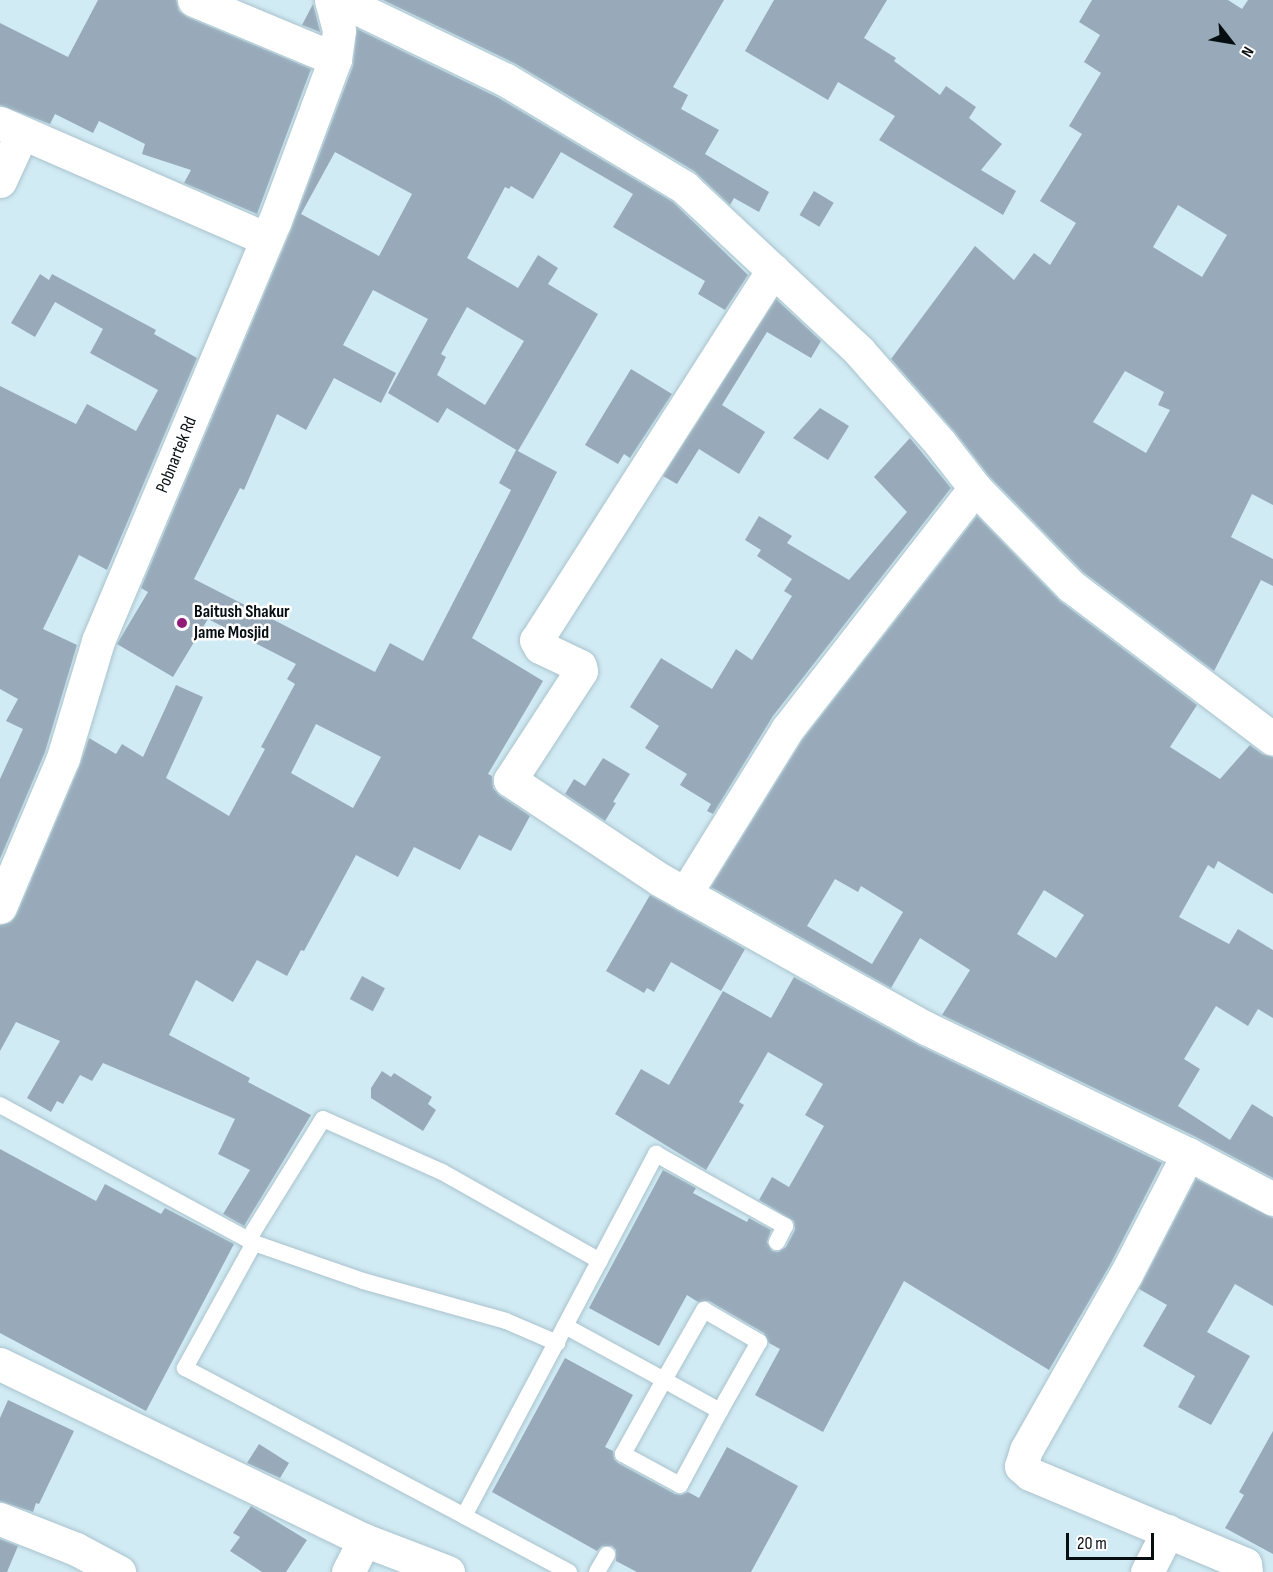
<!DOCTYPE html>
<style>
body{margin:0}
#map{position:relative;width:1273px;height:1572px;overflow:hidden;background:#d1ebf4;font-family:"Sofia Sans Condensed",sans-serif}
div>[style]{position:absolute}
.building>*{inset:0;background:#98aaba;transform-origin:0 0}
.roads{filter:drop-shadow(0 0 2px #aac3cd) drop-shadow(0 0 2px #aac3cd)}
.service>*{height:16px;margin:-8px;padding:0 8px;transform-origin:8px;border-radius:8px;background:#fff}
.minor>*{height:33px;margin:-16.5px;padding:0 16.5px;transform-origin:16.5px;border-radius:16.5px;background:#fff}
.dots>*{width:16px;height:16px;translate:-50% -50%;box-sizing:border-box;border:3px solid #fff;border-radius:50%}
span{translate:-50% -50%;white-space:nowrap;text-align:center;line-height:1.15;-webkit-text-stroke:5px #fff;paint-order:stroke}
.street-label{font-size:18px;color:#060e12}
.poi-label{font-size:18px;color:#060e12;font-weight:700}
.left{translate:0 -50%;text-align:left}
.north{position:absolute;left:1201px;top:12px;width:60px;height:60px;-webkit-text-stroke:4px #fff;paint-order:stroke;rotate:121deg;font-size:16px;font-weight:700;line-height:24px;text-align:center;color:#060e12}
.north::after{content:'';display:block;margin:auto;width:21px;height:27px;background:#060e12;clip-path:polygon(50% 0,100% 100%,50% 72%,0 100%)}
.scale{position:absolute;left:1066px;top:1533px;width:88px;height:27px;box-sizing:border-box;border:3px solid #060e12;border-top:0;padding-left:8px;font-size:18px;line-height:21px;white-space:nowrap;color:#060e12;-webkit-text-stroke:4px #fff;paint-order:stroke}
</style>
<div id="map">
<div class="building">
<i style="clip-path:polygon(98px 0,176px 0,179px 11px,187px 17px,311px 69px,257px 214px,184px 183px,191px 170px,142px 154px,145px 144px,99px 121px,93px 133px,55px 114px,50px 124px,0 105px,0 23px,68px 57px)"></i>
<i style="clip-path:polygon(383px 0,724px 0,673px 87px,688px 95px,681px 109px,719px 130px,705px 154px,769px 192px,759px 212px,734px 198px,730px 205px,694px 171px,516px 64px)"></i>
<i style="clip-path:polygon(774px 0,887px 0,864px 38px,896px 58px,894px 61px,940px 95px,946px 86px,976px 107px,969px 118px,1002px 144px,981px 170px,1016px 191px,1003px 215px,879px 140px,895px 116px,838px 82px,828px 100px,745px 51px)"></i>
<i style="clip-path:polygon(evenodd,1092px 0,1228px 0,1242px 9px,1248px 0,1273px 0,1273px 505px,1252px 494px,1231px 537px,1273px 559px,1273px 586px,1261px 580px,1214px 671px,1083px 572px,989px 476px,954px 431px,891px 359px,975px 246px,1014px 280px,1034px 253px,1050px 265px,1076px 223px,1040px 201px,1082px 134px,1069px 126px,1101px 73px,1084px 62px,1100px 35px,1079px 22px,1092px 0,1178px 205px,1227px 235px,1202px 277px,1153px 247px,1178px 205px,1092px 0,1125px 371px,1164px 392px,1158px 405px,1170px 410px,1146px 453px,1093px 422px,1125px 371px)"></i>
<i style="clip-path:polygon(313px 4px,320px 31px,320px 32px,302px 25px)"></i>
<i style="clip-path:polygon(evenodd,357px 29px,497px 97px,673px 202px,748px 275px,725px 310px,698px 294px,705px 281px,613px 227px,633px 194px,561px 152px,533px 199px,511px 186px,509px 189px,505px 187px,467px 258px,518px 288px,538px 255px,558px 268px,548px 284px,598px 314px,518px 451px,447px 408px,438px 423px,388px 393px,428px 319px,373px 290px,343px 345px,396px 373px,381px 403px,334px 378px,306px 430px,277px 414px,244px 490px,240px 488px,194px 579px,375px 672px,390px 643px,423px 661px,511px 490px,499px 483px,516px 450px,557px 472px,472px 638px,543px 681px,488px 774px,492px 776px,493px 788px,499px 795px,530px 816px,511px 851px,479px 835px,460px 870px,414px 847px,398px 877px,356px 855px,304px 951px,301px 950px,287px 976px,257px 960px,233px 1002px,196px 980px,169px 1035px,250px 1078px,248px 1082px,311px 1115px,244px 1226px,223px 1214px,250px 1170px,218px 1154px,235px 1119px,103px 1063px,92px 1081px,80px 1075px,63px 1104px,57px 1101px,51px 1112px,27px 1098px,60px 1041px,16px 1022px,0 1051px,0 925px,11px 922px,17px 914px,80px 765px,89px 738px,116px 754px,122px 744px,143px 757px,176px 685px,203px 697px,166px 778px,229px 816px,265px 749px,261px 747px,295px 684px,287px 679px,296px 664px,208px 619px,173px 677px,117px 644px,148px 592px,141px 588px,291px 230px,353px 66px,357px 29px,335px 152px,412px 194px,379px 256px,301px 214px,335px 152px,357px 29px,467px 307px,524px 341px,485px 405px,437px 375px,446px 357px,441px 354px,467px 307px,357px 29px,316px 724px,381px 757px,353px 808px,291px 773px,316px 724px)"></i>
<i style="left:814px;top:191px;width:23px;height:28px;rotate:31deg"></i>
<i style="clip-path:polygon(40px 274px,49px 280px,52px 274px,156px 330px,154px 334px,197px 358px,107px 570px,79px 555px,43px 629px,77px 645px,45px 752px,0 859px,0 779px,23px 729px,6px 721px,18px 699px,0 689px,0 386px,76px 424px,87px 404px,136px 431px,158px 390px,90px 353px,103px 329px,55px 302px,35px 337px,11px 323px)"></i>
<i style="clip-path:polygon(776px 299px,821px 341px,811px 358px,767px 332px,722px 405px,765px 432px,739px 474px,699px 449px,677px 484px,663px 476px)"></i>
<i style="clip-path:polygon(631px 369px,672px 394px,630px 458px,624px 454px,618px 464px,585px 445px)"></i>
<i style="clip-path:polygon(820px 408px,849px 426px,828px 460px,793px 438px)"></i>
<i style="clip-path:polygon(910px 438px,951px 488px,773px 716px,713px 814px,707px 811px,711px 804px,680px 785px,687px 774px,645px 748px,659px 726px,630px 707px,661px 658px,712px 689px,736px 649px,752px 660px,792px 596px,784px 591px,792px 579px,757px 556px,761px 550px,745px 540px,759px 516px,792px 536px,787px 543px,849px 580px,907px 512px,874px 477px)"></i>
<i style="clip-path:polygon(evenodd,977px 516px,1060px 601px,1197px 705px,1170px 747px,1220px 779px,1250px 745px,1262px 754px,1273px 757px,1273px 894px,1218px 861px,1214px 869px,1208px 865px,1179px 917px,1229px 944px,1238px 929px,1273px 950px,1273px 1018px,1258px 1009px,1248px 1026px,1216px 1006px,1184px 1059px,1200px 1069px,1178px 1106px,1230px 1140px,1252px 1104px,1273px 1117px,1273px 1178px,1196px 1137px,942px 1015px,970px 970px,920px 938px,891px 988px,711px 887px,803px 739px,977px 516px,835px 879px,858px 892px,861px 886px,903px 912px,872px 964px,807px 926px,835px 879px,977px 516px,1044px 890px,1084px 915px,1056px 958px,1017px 934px,1044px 890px)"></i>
<i style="clip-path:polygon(603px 758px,630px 774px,613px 802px,616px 803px,605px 821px,565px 794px,574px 779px,585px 786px)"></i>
<i style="clip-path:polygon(650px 895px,745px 949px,721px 991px,671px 962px,654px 992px,647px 988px,644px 993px,606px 971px)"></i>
<i style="left:362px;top:976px;width:26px;height:26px;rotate:28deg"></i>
<i style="clip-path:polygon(794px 977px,918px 1045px,1162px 1163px,1110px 1265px,1049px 1370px,904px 1281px,823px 1432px,755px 1395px,780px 1349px,769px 1343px,764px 1333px,709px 1301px,698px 1302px,687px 1295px,659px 1346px,589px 1308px,663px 1170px,696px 1188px,693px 1193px,747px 1222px,749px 1218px,771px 1230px,767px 1242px,772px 1251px,778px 1252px,786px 1247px,795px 1230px,794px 1221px,759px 1200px,772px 1177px,789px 1187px,824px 1126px,805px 1115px,823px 1084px,768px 1052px,739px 1102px,744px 1105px,706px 1170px,615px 1114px,641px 1069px,669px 1085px,723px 991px,771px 1018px)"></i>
<i style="clip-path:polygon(382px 1071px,391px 1077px,394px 1073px,432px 1097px,428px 1104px,436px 1110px,423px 1131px,371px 1098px,371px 1088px)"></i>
<i style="clip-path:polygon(0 1149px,96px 1201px,105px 1184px,161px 1214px,165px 1208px,234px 1244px,146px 1411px,0 1333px)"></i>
<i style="clip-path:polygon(1196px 1179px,1273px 1218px,1273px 1306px,1235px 1284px,1207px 1332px,1250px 1356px,1211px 1425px,1178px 1407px,1195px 1376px,1143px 1346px,1167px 1305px,1139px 1289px)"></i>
<i style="clip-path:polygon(565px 1358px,633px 1395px,605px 1447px,613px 1451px,614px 1459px,618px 1463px,675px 1494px,681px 1495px,688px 1492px,699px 1498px,727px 1447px,798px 1486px,751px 1572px,637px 1572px,616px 1561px,616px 1550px,612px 1546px,602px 1546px,597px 1551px,492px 1492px)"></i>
<i style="clip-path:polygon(8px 1400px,74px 1431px,39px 1504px,36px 1503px,33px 1512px,0 1501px,0 1418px)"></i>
<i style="clip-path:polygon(1273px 1431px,1273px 1554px,1225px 1528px,1244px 1495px,1239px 1492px)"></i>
<i style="clip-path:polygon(259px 1444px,289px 1463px,280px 1478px,247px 1463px)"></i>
<i style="clip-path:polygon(251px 1506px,307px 1540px,286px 1572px,262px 1572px,230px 1551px,240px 1537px,233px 1533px)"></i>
<i style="clip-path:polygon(0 1539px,18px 1546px,7px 1572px,0 1572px)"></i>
</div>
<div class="roads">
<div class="service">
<i style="left:0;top:1105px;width:289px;rotate:28.5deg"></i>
<i style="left:254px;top:1243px;width:143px;rotate:118.9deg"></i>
<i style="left:185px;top:1368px;width:316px;rotate:27.9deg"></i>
<i style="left:464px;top:1516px;width:215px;rotate:-62deg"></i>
<i style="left:565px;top:1326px;width:113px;rotate:28.6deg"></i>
<i style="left:664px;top:1380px;width:64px;rotate:29deg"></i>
<i style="left:720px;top:1411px;width:84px;rotate:118.4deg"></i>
<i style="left:680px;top:1485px;width:65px;rotate:-151.5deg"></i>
<i style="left:623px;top:1454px;width:85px;rotate:-61deg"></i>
<i style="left:664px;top:1380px;width:81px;rotate:-60.3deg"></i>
<i style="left:704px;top:1310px;width:64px;rotate:30.2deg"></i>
<i style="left:759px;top:1342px;width:79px;rotate:119.5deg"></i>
<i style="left:248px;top:1240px;width:142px;rotate:-58.2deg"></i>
<i style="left:323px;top:1119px;width:130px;rotate:24deg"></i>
<i style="left:442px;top:1172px;width:181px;rotate:29.4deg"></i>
<i style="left:254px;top:1243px;width:115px;rotate:19.2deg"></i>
<i style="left:363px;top:1281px;width:148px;rotate:15.6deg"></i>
<i style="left:506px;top:1321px;width:56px;rotate:23.3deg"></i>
<i style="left:565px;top:1326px;width:195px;rotate:-62.1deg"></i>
<i style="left:656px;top:1154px;width:148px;rotate:29.2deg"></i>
<i style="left:785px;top:1226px;width:18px;rotate:117deg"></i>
<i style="left:464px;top:1516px;width:119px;rotate:28.1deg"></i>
<i style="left:597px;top:1572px;width:20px;rotate:-60deg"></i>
</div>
<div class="minor">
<i style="left:194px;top:0;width:153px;rotate:22.7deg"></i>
<i style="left:340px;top:0;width:184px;rotate:25.7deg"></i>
<i style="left:506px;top:80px;width:208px;rotate:31deg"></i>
<i style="left:684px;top:187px;width:240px;rotate:43.1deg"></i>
<i style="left:859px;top:351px;width:123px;rotate:48.6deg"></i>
<i style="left:940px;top:443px;width:57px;rotate:52.1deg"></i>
<i style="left:975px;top:488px;width:137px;rotate:45.6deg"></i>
<i style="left:1071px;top:586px;width:253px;rotate:37.1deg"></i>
<i style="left:0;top:123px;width:291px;rotate:23.5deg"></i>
<i style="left:0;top:181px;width:53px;rotate:-65.4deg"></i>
<i style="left:773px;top:270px;width:439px;rotate:122.6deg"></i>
<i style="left:536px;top:640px;width:8px;rotate:60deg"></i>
<i style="left:540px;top:647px;width:44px;rotate:25.4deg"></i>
<i style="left:580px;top:666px;width:5px;rotate:79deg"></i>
<i style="left:581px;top:671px;width:130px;rotate:123.1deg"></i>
<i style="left:510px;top:780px;width:179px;rotate:33.6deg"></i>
<i style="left:659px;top:879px;width:194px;rotate:29.3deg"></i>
<i style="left:828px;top:974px;width:112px;rotate:28.9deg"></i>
<i style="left:926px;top:1028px;width:291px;rotate:25.7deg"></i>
<i style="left:1188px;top:1154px;width:96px;rotate:27.9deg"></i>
<i style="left:685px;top:894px;width:195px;rotate:-58.2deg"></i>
<i style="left:788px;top:728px;width:304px;rotate:-52.1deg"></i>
<i style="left:0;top:907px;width:162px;rotate:-67.1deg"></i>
<i style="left:63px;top:758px;width:122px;rotate:-73.3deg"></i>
<i style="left:98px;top:641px;width:454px;rotate:-67.2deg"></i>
<i style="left:274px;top:223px;width:175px;rotate:-69.6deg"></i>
<i style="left:335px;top:59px;width:29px;rotate:-82deg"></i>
<i style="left:339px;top:30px;width:31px;rotate:-105deg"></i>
<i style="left:1188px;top:1154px;width:135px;rotate:117.3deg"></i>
<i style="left:1126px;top:1274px;width:202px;rotate:119.6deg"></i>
<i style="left:1026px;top:1450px;width:17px;rotate:107deg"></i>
<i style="left:1021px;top:1466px;width:12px;rotate:42deg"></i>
<i style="left:1030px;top:1474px;width:233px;rotate:22.7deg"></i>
<i style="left:1245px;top:1564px;width:8px;rotate:83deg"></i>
<i style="left:0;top:1364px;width:404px;rotate:25.8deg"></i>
<i style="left:364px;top:1540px;width:90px;rotate:20.9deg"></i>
<i style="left:0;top:1519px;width:82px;rotate:21.5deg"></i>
<i style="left:76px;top:1549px;width:49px;rotate:28.1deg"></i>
<i style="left:348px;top:1572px;width:36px;rotate:-63deg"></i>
<i style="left:1147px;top:1572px;width:46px;rotate:-62.9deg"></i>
</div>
</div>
<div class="dots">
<i style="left:182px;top:623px;background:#921a78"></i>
</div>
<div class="street-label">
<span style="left:177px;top:455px;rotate:-68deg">Pobnartek Rd</span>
</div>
<div class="poi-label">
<span class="left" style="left:194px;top:623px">Baitush Shakur<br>Jame Mosjid</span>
</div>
<div class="north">N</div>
<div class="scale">20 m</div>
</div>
